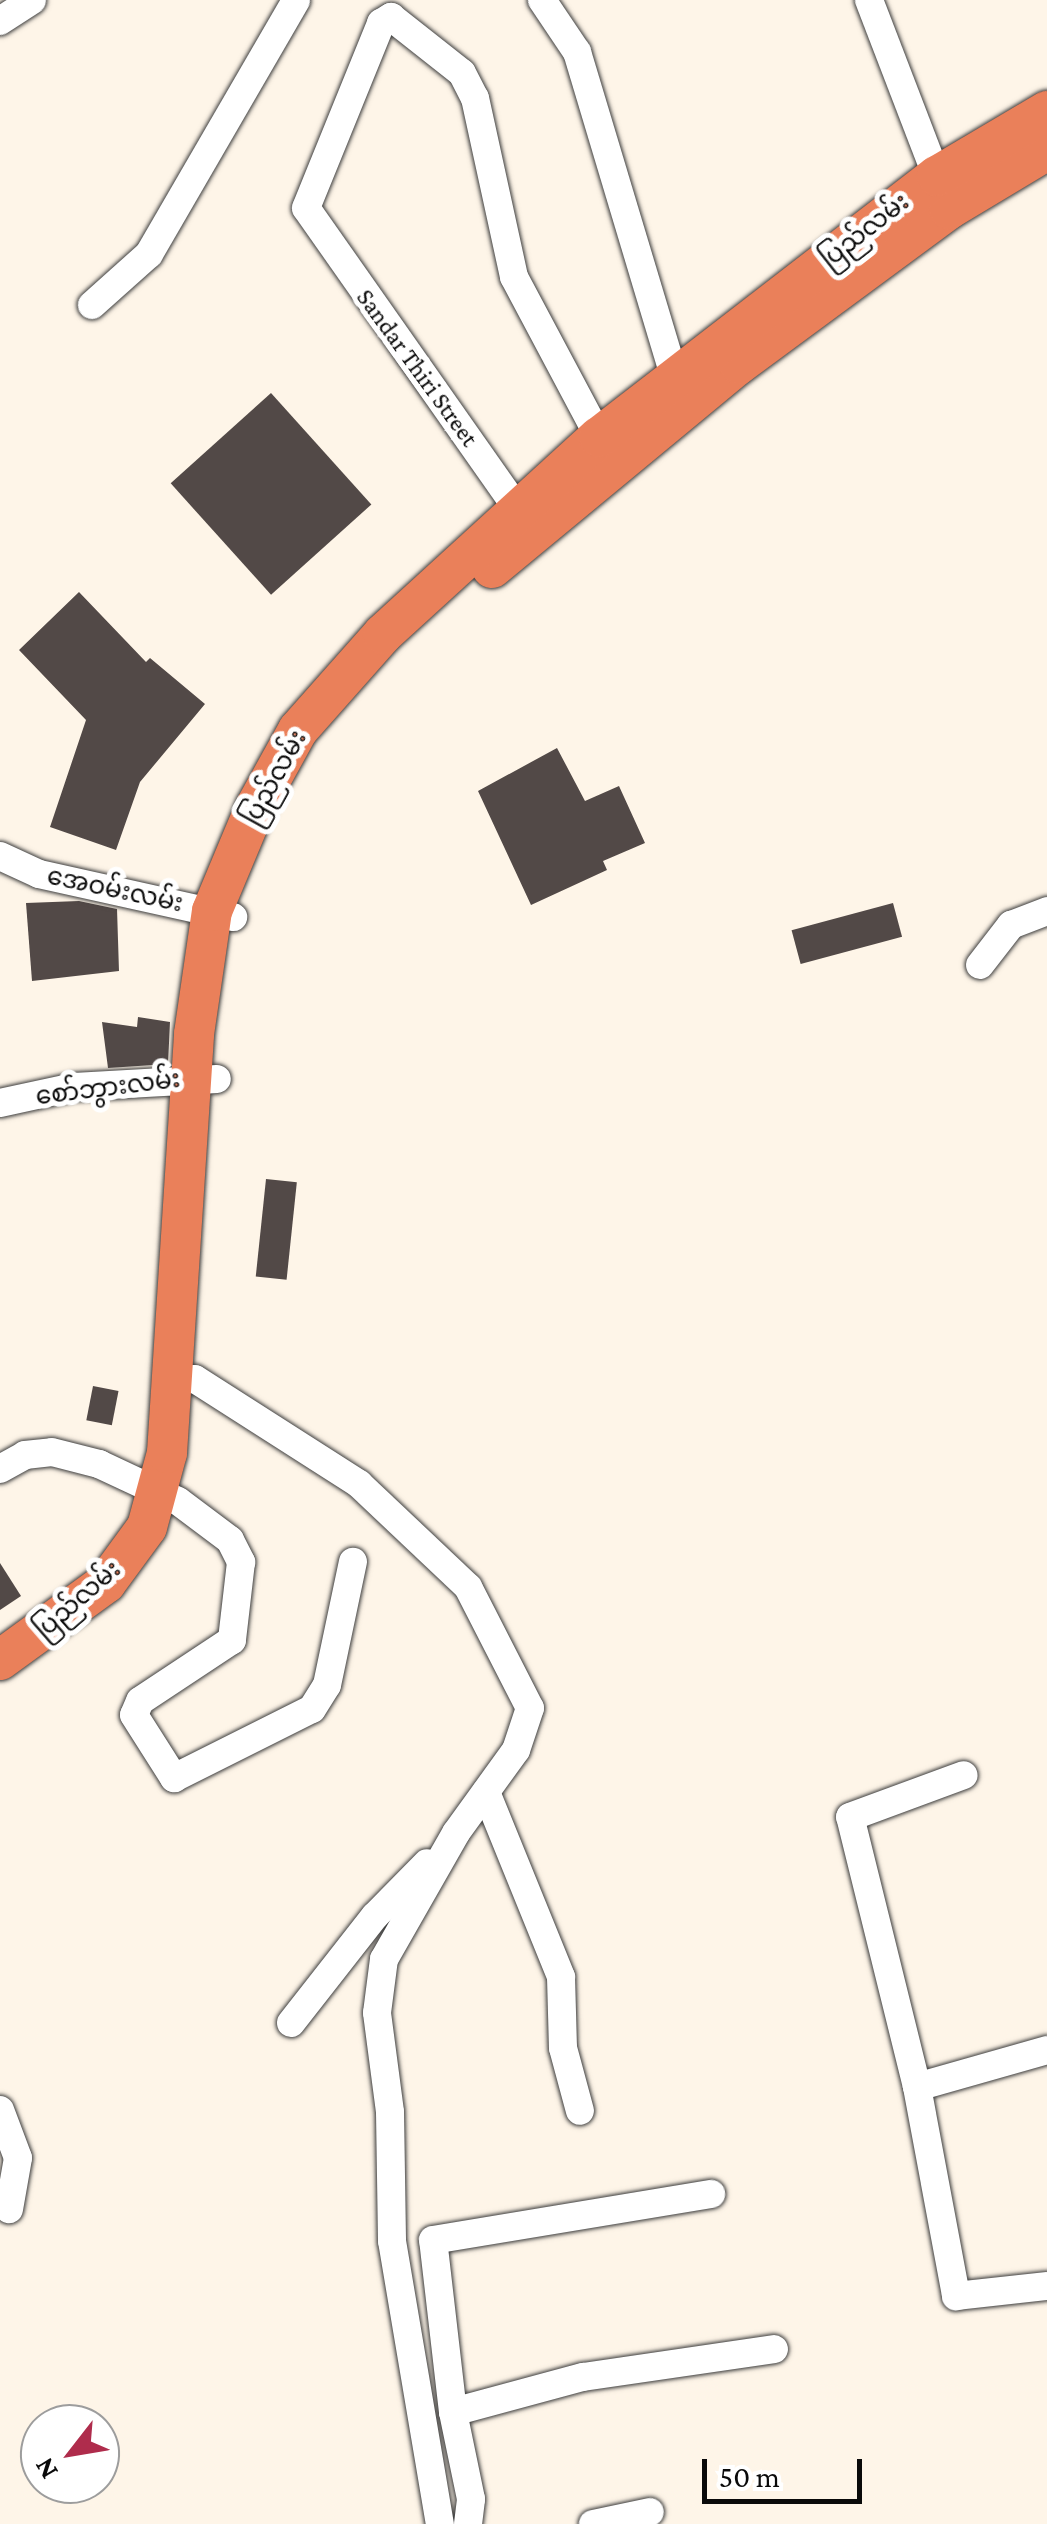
<!DOCTYPE html>
<meta charset="utf-8">
<style>
body{margin:0}
#map{position:relative;width:1047px;height:2524px;overflow:hidden;background:#fef5e8;font-family:"Crimson Pro","Noto Sans Myanmar",serif}
div>[style]{position:absolute}
.building>*{inset:0;background:#524947;transform-origin:0 0}
.roads{filter:drop-shadow(0 0 2px #3d3d3d) drop-shadow(0 0 2px #3d3d3d)}
.minor>*{height:28px;margin:-14px;padding:0 14px;transform-origin:14px;border-radius:14px;background:#fff}
.highway>*{height:40px;margin:-20px;padding:0 20px;transform-origin:20px;border-radius:20px;background:#ea805a}
span{translate:-50% -50%;white-space:nowrap;text-align:center;line-height:1.15;-webkit-text-stroke:10px #fff;paint-order:stroke}
.street-label{font-size:25px;color:#0a0a0a}
.north{position:absolute;left:20px;top:2404px;width:100px;height:100px;box-sizing:border-box;background:#fff;border:2px solid #9d9d9d;border-radius:50%;rotate:239deg;font-size:28px;font-weight:700;line-height:40px;text-align:center;color:#0a0a0a}
.north::after{content:'';display:block;margin:auto;width:35px;height:45px;background:#af2c4c;clip-path:polygon(50% 0,100% 100%,50% 72%,0 100%)}
.scale{position:absolute;left:702px;top:2459px;width:160px;height:45px;box-sizing:border-box;border:5px solid #0a0a0a;border-top:0;padding-left:12px;font-size:30px;line-height:35px;white-space:nowrap;color:#0a0a0a;-webkit-text-stroke:8px #fff;paint-order:stroke}
</style>
<div id="map">
<div class="building">
<i style="left:271px;top:393px;width:150px;height:135px;rotate:48deg"></i>
<i style="clip-path:polygon(79px 592px,146px 662px,150px 658px,205px 704px,140px 782px,116px 850px,50px 827px,86px 720px,19px 650px)"></i>
<i style="clip-path:polygon(557px 748px,585px 801px,619px 786px,645px 843px,603px 861px,607px 870px,531px 905px,478px 791px)"></i>
<i style="clip-path:polygon(79px 901px,117px 909px,119px 971px,32px 981px,26px 903px)"></i>
<i style="left:893px;top:903px;width:35px;height:105px;rotate:75deg"></i>
<i style="clip-path:polygon(138px 1017px,170px 1022px,168px 1064px,108px 1068px,102px 1022px,137px 1027px)"></i>
<i style="left:266px;top:1179px;width:31px;height:98px;rotate:6deg"></i>
<i style="left:93px;top:1386px;width:26px;height:35px;rotate:11deg"></i>
<i style="clip-path:polygon(0 1563px,21px 1596px,0 1610px)"></i>
</div>
<div class="roads">
<div class="minor">
<i style="left:542px;top:0;width:63px;rotate:56.1deg"></i>
<i style="left:577px;top:52px;width:355px;rotate:73.3deg"></i>
<i style="left:869px;top:0;width:204px;rotate:69deg"></i>
<i style="left:0;top:21px;width:38px;rotate:-33deg"></i>
<i style="left:92px;top:305px;width:76px;rotate:-41.8deg"></i>
<i style="left:149px;top:254px;width:293px;rotate:-59.9deg"></i>
<i style="left:519px;top:511px;width:370px;rotate:-125.1deg"></i>
<i style="left:306px;top:208px;width:200px;rotate:-67.9deg"></i>
<i style="left:381px;top:23px;width:12px;rotate:-31deg"></i>
<i style="left:391px;top:17px;width:90px;rotate:38.3deg"></i>
<i style="left:462px;top:73px;width:28px;rotate:63deg"></i>
<i style="left:475px;top:98px;width:183px;rotate:77.7deg"></i>
<i style="left:514px;top:277px;width:181px;rotate:62deg"></i>
<i style="left:0;top:856px;width:43px;rotate:24.8deg"></i>
<i style="left:39px;top:874px;width:199px;rotate:12.5deg"></i>
<i style="left:980px;top:965px;width:51px;rotate:-52.2deg"></i>
<i style="left:1011px;top:925px;width:39px;rotate:-21deg"></i>
<i style="left:0;top:1103px;width:76px;rotate:-12.2deg"></i>
<i style="left:74px;top:1087px;width:143px;rotate:-3.2deg"></i>
<i style="left:173px;top:1378px;width:22px;rotate:3deg"></i>
<i style="left:195px;top:1379px;width:195px;rotate:32.6deg"></i>
<i style="left:359px;top:1484px;width:150px;rotate:43.4deg"></i>
<i style="left:468px;top:1587px;width:136px;rotate:62.9deg"></i>
<i style="left:530px;top:1708px;width:44px;rotate:108.4deg"></i>
<i style="left:516px;top:1750px;width:102px;rotate:125.9deg"></i>
<i style="left:456px;top:1833px;width:145px;rotate:119.7deg"></i>
<i style="left:384px;top:1959px;width:54px;rotate:97.4deg"></i>
<i style="left:377px;top:2013px;width:100px;rotate:82.5deg"></i>
<i style="left:390px;top:2112px;width:129px;rotate:89.1deg"></i>
<i style="left:392px;top:2241px;width:287px;rotate:80.4deg"></i>
<i style="left:0;top:1469px;width:29px;rotate:-29deg"></i>
<i style="left:25px;top:1455px;width:27px;rotate:-6deg"></i>
<i style="left:52px;top:1452px;width:49px;rotate:14.3deg"></i>
<i style="left:99px;top:1464px;width:87px;rotate:25.1deg"></i>
<i style="left:178px;top:1501px;width:65px;rotate:36.9deg"></i>
<i style="left:230px;top:1540px;width:25px;rotate:63deg"></i>
<i style="left:241px;top:1562px;width:79px;rotate:96.6deg"></i>
<i style="left:232px;top:1640px;width:110px;rotate:146.5deg"></i>
<i style="left:140px;top:1701px;width:15px;rotate:113deg"></i>
<i style="left:134px;top:1715px;width:75px;rotate:57.6deg"></i>
<i style="left:174px;top:1778px;width:154px;rotate:-26.6deg"></i>
<i style="left:312px;top:1709px;width:28px;rotate:-58deg"></i>
<i style="left:327px;top:1685px;width:126px;rotate:-78.1deg"></i>
<i style="left:486px;top:1792px;width:200px;rotate:67.9deg"></i>
<i style="left:561px;top:1977px;width:71px;rotate:88.4deg"></i>
<i style="left:563px;top:2048px;width:65px;rotate:74.9deg"></i>
<i style="left:291px;top:2023px;width:136px;rotate:-51.9deg"></i>
<i style="left:375px;top:1916px;width:74px;rotate:-45.5deg"></i>
<i style="left:1047px;top:2050px;width:135px;rotate:164.1deg"></i>
<i style="left:917px;top:2087px;width:213px;rotate:79.4deg"></i>
<i style="left:956px;top:2296px;width:92px;rotate:-6.3deg"></i>
<i style="left:917px;top:2087px;width:278px;rotate:-103.9deg"></i>
<i style="left:850px;top:1817px;width:121px;rotate:-20.2deg"></i>
<i style="left:0;top:2110px;width:51px;rotate:69.4deg"></i>
<i style="left:18px;top:2158px;width:52px;rotate:100deg"></i>
<i style="left:453px;top:2412px;width:135px;rotate:-15.1deg"></i>
<i style="left:583px;top:2377px;width:193px;rotate:-8.3deg"></i>
<i style="left:468px;top:2524px;width:25px;rotate:-83deg"></i>
<i style="left:471px;top:2499px;width:89px;rotate:-101.7deg"></i>
<i style="left:453px;top:2412px;width:173px;rotate:-96.6deg"></i>
<i style="left:433px;top:2240px;width:282px;rotate:-9.4deg"></i>
<i style="left:593px;top:2524px;width:58px;rotate:-11.9deg"></i>
</div>
<div class="highway">
<i style="left:492px;top:568px;width:320px;rotate:-39.6deg"></i>
<i style="left:739px;top:364px;width:261px;rotate:-36.4deg"></i>
<i style="left:949px;top:209px;width:114px;rotate:-31deg"></i>
<i style="left:0;top:1660px;width:131px;rotate:-36deg"></i>
<i style="left:106px;top:1583px;width:69px;rotate:-53.8deg"></i>
<i style="left:147px;top:1527px;width:77px;rotate:-74.9deg"></i>
<i style="left:167px;top:1453px;width:420px;rotate:-86.3deg"></i>
<i style="left:194px;top:1034px;width:124px;rotate:-81.7deg"></i>
<i style="left:212px;top:911px;width:114px;rotate:-67.3deg"></i>
<i style="left:256px;top:806px;width:87px;rotate:-61.1deg"></i>
<i style="left:298px;top:730px;width:128px;rotate:-48.5deg"></i>
<i style="left:383px;top:634px;width:292px;rotate:-42.4deg"></i>
<i style="left:599px;top:437px;width:427px;rotate:-37.7deg"></i>
<i style="left:937px;top:176px;width:128px;rotate:-30.6deg"></i>
</div>
</div>
<div class="street-label">
<span style="left:865px;top:231px;rotate:-38deg">ပြည်လမ်း</span>
<span style="left:417px;top:368px;rotate:54deg">Sandar Thiri Street</span>
<span style="left:275px;top:778px;rotate:-61deg">ပြည်လမ်း</span>
<span style="left:115px;top:890px;rotate:12deg">အေဝမ်းလမ်း</span>
<span style="left:108px;top:1088px;rotate:-7deg">စော်ဘွားလမ်း</span>
<span style="left:78px;top:1600px;rotate:-41deg">ပြည်လမ်း</span>
</div>
<div class="north">N</div>
<div class="scale">50 m</div>
</div>
